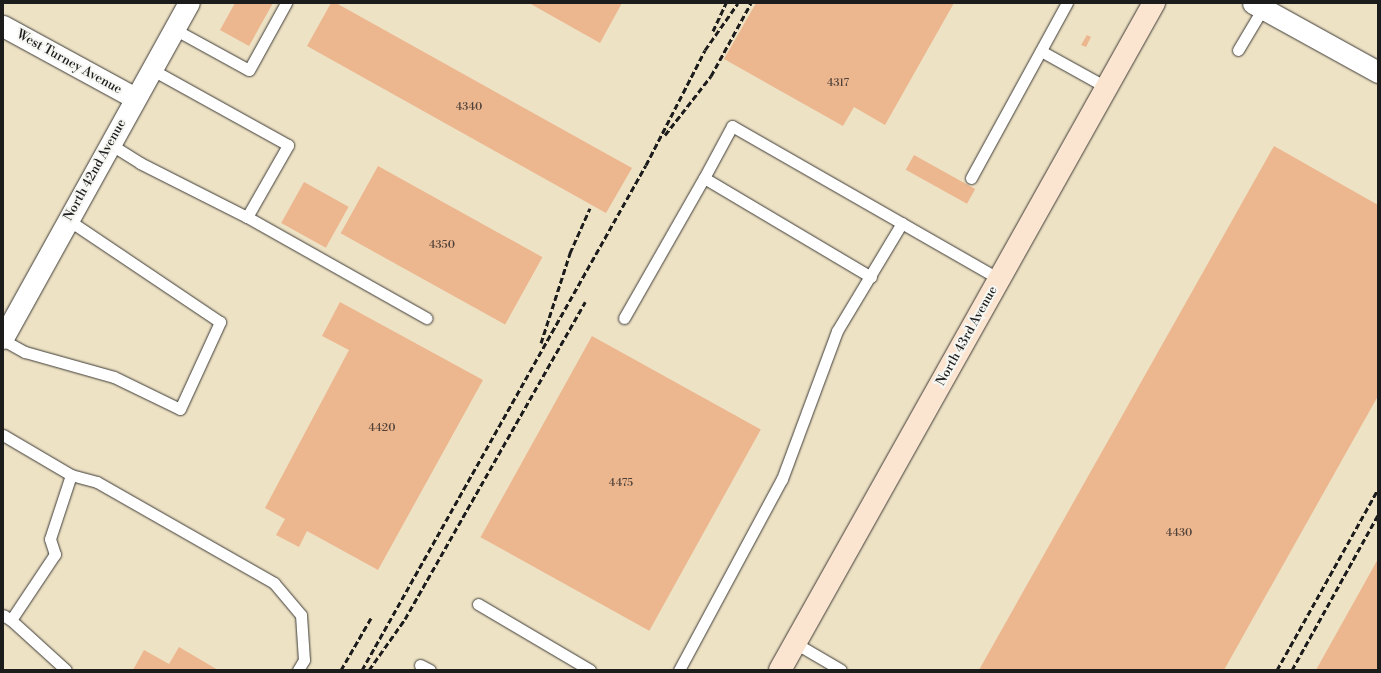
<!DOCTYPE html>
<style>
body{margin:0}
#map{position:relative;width:1381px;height:673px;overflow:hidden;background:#eee2c5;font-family:"Libre Bodoni",serif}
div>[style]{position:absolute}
.building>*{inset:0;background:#ecb68f;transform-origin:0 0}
.roads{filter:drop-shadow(0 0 1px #3c3a35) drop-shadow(0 0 1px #3c3a35)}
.service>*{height:11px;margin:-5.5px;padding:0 5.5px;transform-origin:5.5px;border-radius:5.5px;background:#fff}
.minor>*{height:21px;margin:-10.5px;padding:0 10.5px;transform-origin:10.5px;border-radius:10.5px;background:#fff}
.secondary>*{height:22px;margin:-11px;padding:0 11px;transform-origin:11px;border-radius:11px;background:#fce5d0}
.rail>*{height:3px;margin-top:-1.5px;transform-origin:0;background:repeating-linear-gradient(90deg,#1c1c1c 0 6px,transparent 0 9px)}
span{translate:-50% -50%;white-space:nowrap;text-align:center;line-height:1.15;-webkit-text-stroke:4px #f6f6f2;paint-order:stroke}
.number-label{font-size:11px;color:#504239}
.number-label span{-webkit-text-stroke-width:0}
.street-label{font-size:13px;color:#1c1c1c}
.frame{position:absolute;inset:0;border:4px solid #1c1c1c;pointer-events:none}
</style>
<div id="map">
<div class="building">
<i style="clip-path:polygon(235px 3px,273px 3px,249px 46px,220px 30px)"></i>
<i style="clip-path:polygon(331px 3px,336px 3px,632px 168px,606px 213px,307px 46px)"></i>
<i style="clip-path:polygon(529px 3px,622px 3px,600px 43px)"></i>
<i style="clip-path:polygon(756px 3px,954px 3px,885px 125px,854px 107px,843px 126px,724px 59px)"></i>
<i style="clip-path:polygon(1087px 35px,1091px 37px,1086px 47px,1081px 45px)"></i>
<i style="clip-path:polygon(1274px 146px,1378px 205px,1378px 396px,1224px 670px,979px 670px)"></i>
<i style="left:914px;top:155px;width:70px;height:17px;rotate:29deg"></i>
<i style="left:378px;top:166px;width:188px;height:77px;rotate:29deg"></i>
<i style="left:304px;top:182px;width:51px;height:47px;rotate:29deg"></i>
<i style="clip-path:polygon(340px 302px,483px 380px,378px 570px,307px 531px,299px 547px,276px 535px,285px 519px,265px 508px,349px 350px,322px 336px)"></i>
<i style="left:592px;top:336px;width:193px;height:230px;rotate:29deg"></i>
<i style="clip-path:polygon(1378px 559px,1378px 670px,1316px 670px)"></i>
<i style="clip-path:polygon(179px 647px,218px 670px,133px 670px,144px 650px,169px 664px)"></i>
</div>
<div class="roads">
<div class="service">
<i style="left:174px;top:29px;width:85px;rotate:28.7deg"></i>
<i style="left:249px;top:70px;width:77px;rotate:-61.1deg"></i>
<i style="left:1238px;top:50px;width:49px;rotate:-59.2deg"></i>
<i style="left:1041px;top:51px;width:74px;rotate:29deg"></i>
<i style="left:110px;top:144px;width:36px;rotate:32deg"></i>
<i style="left:140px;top:163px;width:120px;rotate:26.8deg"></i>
<i style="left:247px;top:217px;width:83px;rotate:-60.3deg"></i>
<i style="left:288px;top:145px;width:157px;rotate:-151deg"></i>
<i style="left:971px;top:178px;width:200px;rotate:-61.3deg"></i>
<i style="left:247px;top:217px;width:206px;rotate:29.4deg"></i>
<i style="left:871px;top:277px;width:194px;rotate:-149.3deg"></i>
<i style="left:704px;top:178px;width:59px;rotate:-61.7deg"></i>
<i style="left:732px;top:126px;width:308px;rotate:29.8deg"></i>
<i style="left:624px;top:318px;width:161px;rotate:-60.3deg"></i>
<i style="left:3px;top:340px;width:25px;rotate:29deg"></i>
<i style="left:25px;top:352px;width:92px;rotate:15.7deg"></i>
<i style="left:114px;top:377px;width:73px;rotate:25.9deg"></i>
<i style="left:180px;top:409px;width:96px;rotate:-65.3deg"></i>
<i style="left:220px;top:322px;width:183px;rotate:-146.1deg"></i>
<i style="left:3px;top:435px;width:79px;rotate:30.5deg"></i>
<i style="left:71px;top:475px;width:67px;rotate:108.2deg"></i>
<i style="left:50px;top:539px;width:16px;rotate:72deg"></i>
<i style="left:55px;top:554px;width:79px;rotate:123.7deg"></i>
<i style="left:11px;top:620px;width:9px;rotate:-148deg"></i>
<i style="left:71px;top:475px;width:27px;rotate:15deg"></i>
<i style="left:97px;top:482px;width:204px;rotate:29.7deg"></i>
<i style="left:274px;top:583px;width:42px;rotate:49.8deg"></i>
<i style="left:301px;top:615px;width:45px;rotate:86.2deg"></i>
<i style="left:304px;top:660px;width:12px;rotate:121deg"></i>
<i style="left:478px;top:604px;width:130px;rotate:30.5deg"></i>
<i style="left:11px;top:620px;width:74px;rotate:42.3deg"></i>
<i style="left:795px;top:643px;width:53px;rotate:30.4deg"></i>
<i style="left:420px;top:665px;width:11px;rotate:27deg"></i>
<i style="left:679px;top:670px;width:217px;rotate:-61.7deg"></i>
<i style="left:782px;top:479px;width:158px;rotate:-69.6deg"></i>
<i style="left:837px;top:331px;width:126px;rotate:-59deg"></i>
</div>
<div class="minor">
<i style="left:1253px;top:3px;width:143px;rotate:28.9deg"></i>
<i style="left:3px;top:26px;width:150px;rotate:28.6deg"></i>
<i style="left:3px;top:338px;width:383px;rotate:-61deg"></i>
</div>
<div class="secondary">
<i style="left:780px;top:670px;width:765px;rotate:-60.72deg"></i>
</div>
</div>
<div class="rail">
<i style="left:713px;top:31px;width:31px;rotate:-65deg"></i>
<i style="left:665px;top:135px;width:75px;rotate:-52.1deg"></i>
<i style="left:711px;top:76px;width:83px;rotate:-61.3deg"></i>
<i style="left:541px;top:343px;width:95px;rotate:-72.1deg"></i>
<i style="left:570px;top:253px;width:49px;rotate:-66deg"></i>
<i style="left:341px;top:670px;width:60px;rotate:-60deg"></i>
<i style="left:362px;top:670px;width:579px;rotate:-60.65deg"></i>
<i style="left:646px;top:165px;width:129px;rotate:-62.8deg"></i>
<i style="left:705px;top:50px;width:57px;rotate:-54.9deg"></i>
<i style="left:369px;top:670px;width:62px;rotate:-54.8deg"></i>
<i style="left:405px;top:619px;width:365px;rotate:-60.4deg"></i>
<i style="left:1277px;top:670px;width:207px;rotate:-60.8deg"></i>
<i style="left:1292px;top:670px;width:177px;rotate:-61deg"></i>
</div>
<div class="number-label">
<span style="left:838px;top:83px">4317</span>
<span style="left:469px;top:107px">4340</span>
<span style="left:442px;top:245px">4350</span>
<span style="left:382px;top:428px">4420</span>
<span style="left:621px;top:483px">4475</span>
<span style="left:1179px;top:533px">4430</span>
</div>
<div class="street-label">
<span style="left:69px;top:62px;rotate:29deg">West Turney Avenue</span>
<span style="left:95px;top:170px;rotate:-61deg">North 42nd Avenue</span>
<span style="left:967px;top:336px;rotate:-61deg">North 43rd Avenue</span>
</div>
<div class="frame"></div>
</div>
